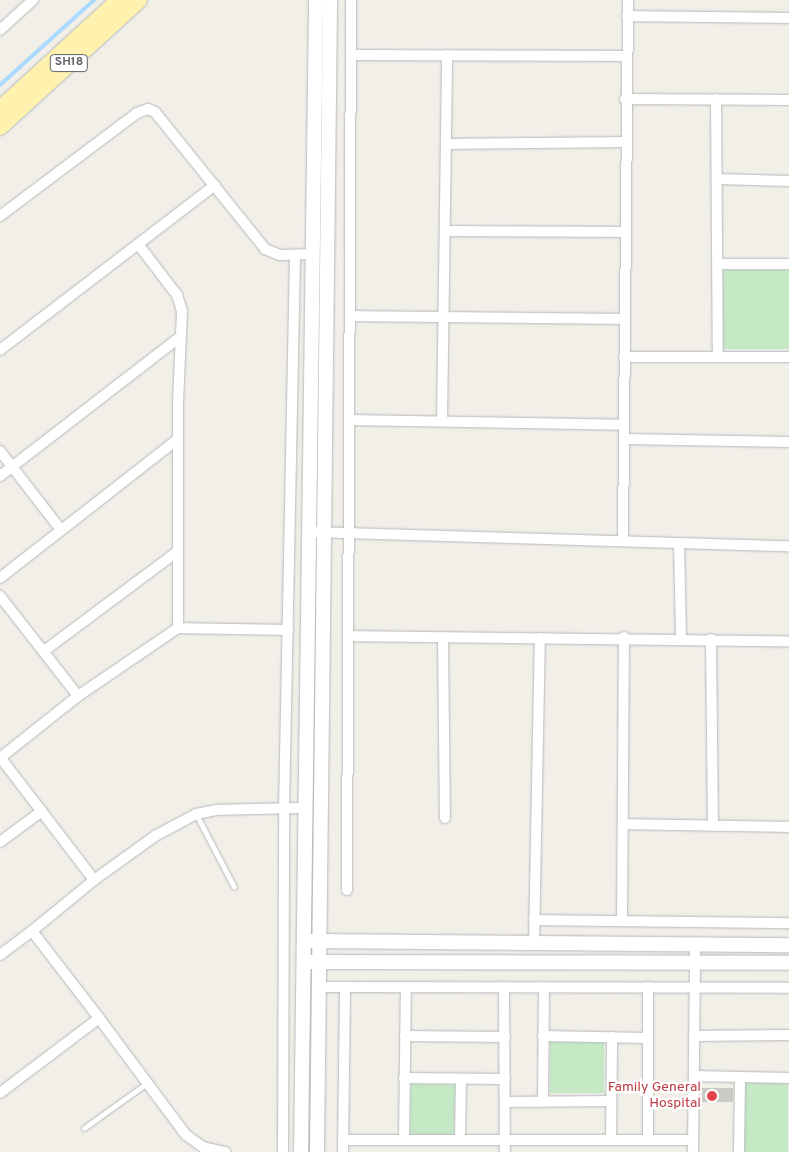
<!DOCTYPE html>
<style>
body{margin:0}
#map{position:relative;width:789px;height:1152px;overflow:hidden;background:#f1efe8;font-family:Overpass,sans-serif}
div>[style]{position:absolute}
.green>*{inset:0;background:#c5e8c5;transform-origin:0 0}
.stream>*{height:4px;margin:-2px;padding:0 2px;transform-origin:2px;border-radius:2px;background:#aadaff}
.building>*{inset:0;background:#cccac5;transform-origin:0 0}
.roads{filter:drop-shadow(0 0 1px #b5b8bc) drop-shadow(0 0 1px #b5b8bc)}
.lane>*{height:5px;margin:-2.5px;padding:0 2.5px;transform-origin:2.5px;border-radius:2.5px;background:#fff}
.street>*{height:10px;margin:-5px;padding:0 5px;transform-origin:5px;border-radius:5px;background:#fff}
.secondary>*{height:14px;margin:-7px;padding:0 7px;transform-origin:7px;border-radius:7px;background:#fff}
.primary>*{height:16px;margin:-8px;padding:0 8px;transform-origin:8px;border-radius:8px;background:#fff2af}
.dots>*{width:14px;height:14px;translate:-50% -50%;box-sizing:border-box;border:2px solid #fff;border-radius:50%}
span{translate:-50% -50%;white-space:nowrap;text-align:center;line-height:1.15;-webkit-text-stroke:4.5px #fff;paint-order:stroke}
.shield-label span{padding:1px 4px;background:#fff;border:1px solid;border-radius:4px;-webkit-text-stroke-width:0}
.shield-label{font-size:12px;color:#5f6368;font-weight:700}
.health-label{font-size:14px;color:#be3a42}
.right{translate:-100% -50%;text-align:right}
</style>
<div id="map">
<div class="green">
<i style="left:789px;top:270px;width:79px;height:66px;rotate:90deg"></i>
<i style="left:550px;top:1042px;width:54px;height:51px"></i>
<i style="left:744px;top:1083px;width:44px;height:69px"></i>
<i style="left:411px;top:1084px;width:44px;height:51px;rotate:1deg"></i>
</div>
<div class="stream">
<i style="left:0;top:85px;width:127px;rotate:-42.1deg"></i>
</div>
<div class="building">
<i style="left:701px;top:1088px;width:32px;height:14px"></i>
</div>
<div class="roads">
<div class="lane">
<i style="left:196px;top:814px;width:82px;rotate:62.5deg"></i>
<i style="left:84px;top:1128px;width:77px;rotate:-35.5deg"></i>
</div>
<div class="street">
<i style="left:627px;top:16px;width:162px;rotate:0.7deg"></i>
<i style="left:0;top:30px;width:45px;rotate:-42.3deg"></i>
<i style="left:351px;top:55px;width:274px;rotate:0.2deg"></i>
<i style="left:625px;top:99px;width:164px;rotate:0.3deg"></i>
<i style="left:716px;top:99px;width:258px;rotate:89.6deg"></i>
<i style="left:446px;top:144px;width:179px;rotate:-0.6deg"></i>
<i style="left:717px;top:179px;width:72px;rotate:1.6deg"></i>
<i style="left:0;top:216px;width:171px;rotate:-36.9deg"></i>
<i style="left:137px;top:113px;width:12px;rotate:-20deg"></i>
<i style="left:148px;top:109px;width:8px;rotate:23deg"></i>
<i style="left:155px;top:112px;width:176px;rotate:51.2deg"></i>
<i style="left:265px;top:249px;width:16px;rotate:22deg"></i>
<i style="left:280px;top:255px;width:32px;rotate:-2deg"></i>
<i style="left:445px;top:231px;width:179px;rotate:0.3deg"></i>
<i style="left:138px;top:244px;width:64px;rotate:52.6deg"></i>
<i style="left:177px;top:295px;width:17px;rotate:73deg"></i>
<i style="left:182px;top:311px;width:90px;rotate:92.5deg"></i>
<i style="left:178px;top:401px;width:227px;rotate:90deg"></i>
<i style="left:718px;top:264px;width:71px"></i>
<i style="left:350px;top:316px;width:274px;rotate:0.6deg"></i>
<i style="left:0;top:350px;width:271px;rotate:-37.5deg"></i>
<i style="left:624px;top:357px;width:165px"></i>
<i style="left:350px;top:420px;width:273px;rotate:1deg"></i>
<i style="left:442px;top:421px;width:366px;rotate:-89.2deg"></i>
<i style="left:624px;top:439px;width:165px;rotate:1deg"></i>
<i style="left:0;top:451px;width:100px;rotate:52.3deg"></i>
<i style="left:0;top:476px;width:227px;rotate:-37.7deg"></i>
<i style="left:309px;top:532px;width:480px;rotate:1.7deg"></i>
<i style="left:623px;top:541px;width:541px;rotate:-89.47deg"></i>
<i style="left:679px;top:543px;width:95px;rotate:88.8deg"></i>
<i style="left:0;top:578px;width:226px;rotate:-38deg"></i>
<i style="left:0;top:596px;width:127px;rotate:52deg"></i>
<i style="left:349px;top:636px;width:440px;rotate:0.7deg"></i>
<i style="left:443px;top:637px;width:181px;rotate:89.4deg"></i>
<i style="left:711px;top:639px;width:187px;rotate:89.4deg"></i>
<i style="left:44px;top:651px;width:166px;rotate:-36.7deg"></i>
<i style="left:0;top:757px;width:155px;rotate:52.6deg"></i>
<i style="left:94px;top:880px;width:75px;rotate:-35.8deg"></i>
<i style="left:155px;top:836px;width:47px;rotate:-28.2deg"></i>
<i style="left:196px;top:814px;width:20px;rotate:-11deg"></i>
<i style="left:216px;top:810px;width:89px;rotate:-1.3deg"></i>
<i style="left:0;top:758px;width:100px;rotate:-38.5deg"></i>
<i style="left:78px;top:696px;width:121px;rotate:-34.2deg"></i>
<i style="left:178px;top:628px;width:110px;rotate:1deg"></i>
<i style="left:623px;top:824px;width:166px;rotate:1deg"></i>
<i style="left:0;top:842px;width:52px;rotate:-36.4deg"></i>
<i style="left:94px;top:880px;width:80px;rotate:140.6deg"></i>
<i style="left:32px;top:931px;width:110px;rotate:52.4deg"></i>
<i style="left:347px;top:890px;width:890px;rotate:-89.74deg"></i>
<i style="left:534px;top:920px;width:255px;rotate:0.7deg"></i>
<i style="left:622px;top:921px;width:284px;rotate:-89.6deg"></i>
<i style="left:534px;top:943px;width:305px;rotate:-88.9deg"></i>
<i style="left:0;top:955px;width:40px;rotate:-37deg"></i>
<i style="left:319px;top:987px;width:470px;rotate:0.1deg"></i>
<i style="left:504px;top:987px;width:165px;rotate:89.7deg"></i>
<i style="left:648px;top:987px;width:153px;rotate:90deg"></i>
<i style="left:405px;top:1036px;width:100px;rotate:0.6deg"></i>
<i style="left:543px;top:1036px;width:105px;rotate:1.1deg"></i>
<i style="left:694px;top:1036px;width:95px;rotate:-0.6deg"></i>
<i style="left:694px;top:1076px;width:95px;rotate:1.2deg"></i>
<i style="left:404px;top:1078px;width:101px;rotate:0.6deg"></i>
<i style="left:0;top:1093px;width:124px;rotate:-37.1deg"></i>
<i style="left:99px;top:1018px;width:146px;rotate:53.4deg"></i>
<i style="left:186px;top:1135px;width:21px;rotate:35deg"></i>
<i style="left:203px;top:1147px;width:23px;rotate:13deg"></i>
<i style="left:505px;top:1102px;width:106px;rotate:-0.5deg"></i>
<i style="left:543px;top:1102px;width:115px;rotate:-89.5deg"></i>
<i style="left:343px;top:1140px;width:350px"></i>
<i style="left:404px;top:1140px;width:153px;rotate:-89.3deg"></i>
<i style="left:460px;top:1140px;width:61px;rotate:-89.1deg"></i>
<i style="left:611px;top:1140px;width:103px;rotate:-89.4deg"></i>
<i style="left:283px;top:1152px;width:343px;rotate:-89.8deg"></i>
<i style="left:284px;top:809px;width:554px;rotate:-88.86deg"></i>
<i style="left:343px;top:1152px;width:165px;rotate:-89.3deg"></i>
<i style="left:693px;top:1152px;width:208px;rotate:-89.4deg"></i>
<i style="left:739px;top:1152px;width:75px;rotate:-89.2deg"></i>
</div>
<div class="secondary">
<i style="left:312px;top:941px;width:477px;rotate:0.5deg"></i>
<i style="left:310px;top:962px;width:479px;rotate:0.1deg"></i>
<i style="left:301px;top:1152px;width:1152px;rotate:-89.25deg"></i>
<i style="left:317px;top:1152px;width:1152px;rotate:-89.35deg"></i>
</div>
<div class="primary">
<i style="left:0;top:109px;width:161px;rotate:-42.5deg"></i>
<i style="left:0;top:127px;width:188px;rotate:-42.4deg"></i>
</div>
</div>
<div class="dots">
<i style="left:712px;top:1096px;background:#e0444e"></i>
</div>
<div class="shield-label">
<span style="left:69px;top:63px">SH18</span>
</div>
<div class="health-label">
<span class="right" style="left:701px;top:1096px">Family General<br>Hospital</span>
</div>
</div>
